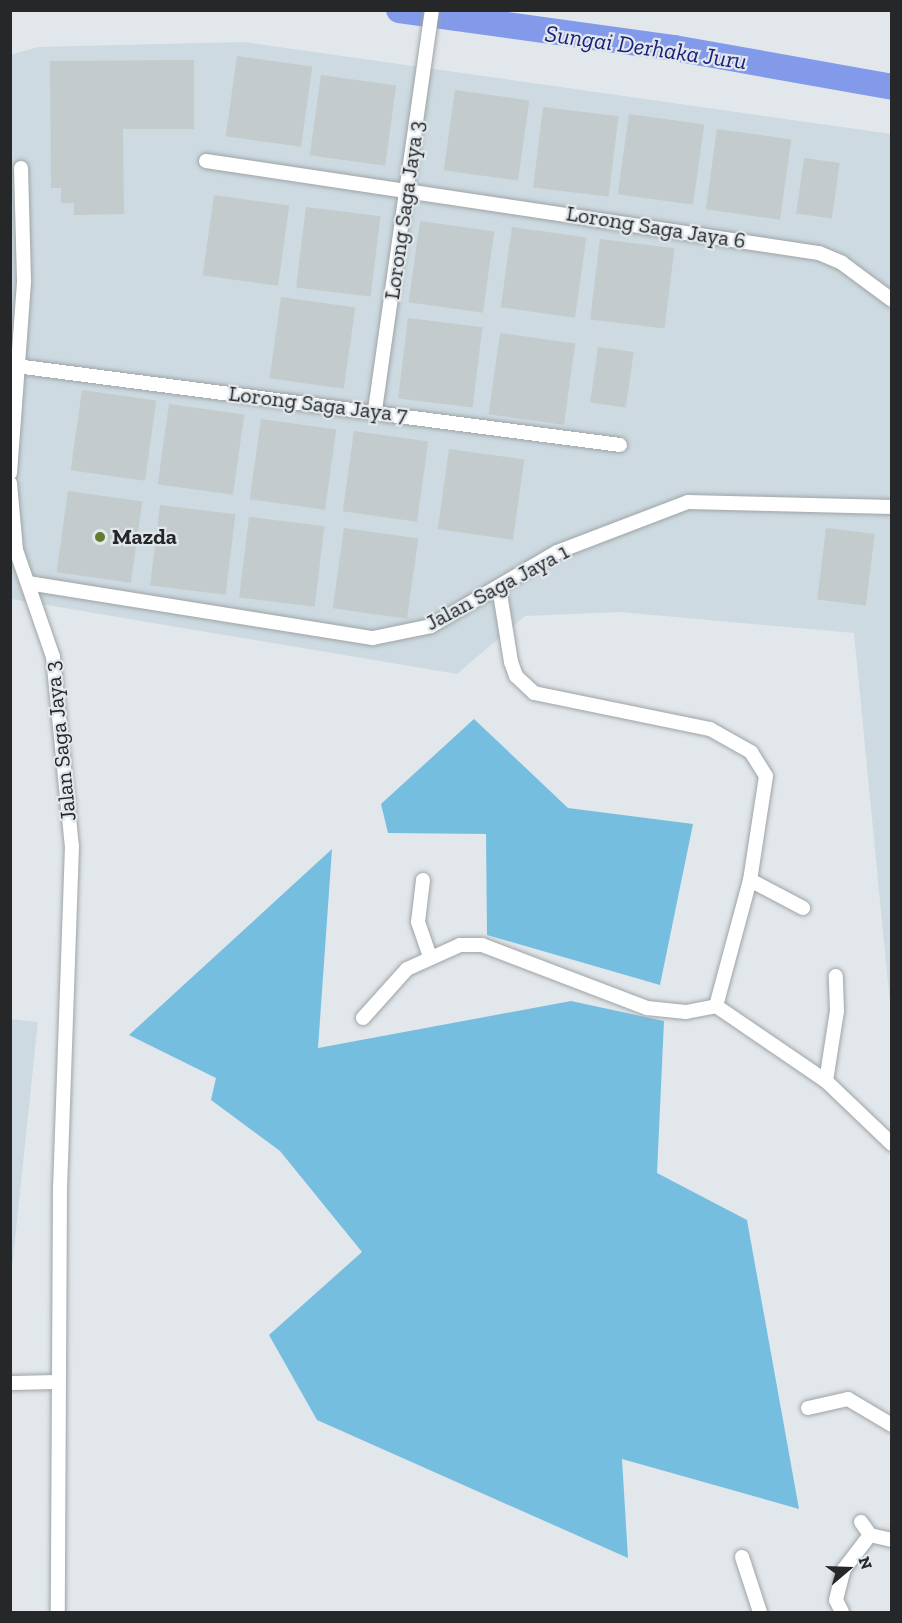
<!DOCTYPE html>
<style>
body{margin:0}
#map{position:relative;width:902px;height:1623px;overflow:hidden;background:#e1e7eb;font-family:"Zilla Slab",serif}
div>[style]{position:absolute}
.built>*{inset:0;background:#cddae1;transform-origin:0 0}
.green>*{inset:0;background:#76bee0}
.river>*{height:26px;margin:-13px;padding:0 13px;transform-origin:13px;border-radius:13px;background:#839aeb}
.building>*{inset:0;background:#c3cbcc;transform-origin:0 0}
.roads{filter:drop-shadow(0 0 2px #9ea4a7) drop-shadow(0 0 2px #9ea4a7)}
.minor>*{height:14px;margin:-7px;padding:0 7px;transform-origin:7px;border-radius:7px;background:#fff}
.dots>*{width:16px;height:16px;translate:-50% -50%;box-sizing:border-box;border:3px solid #e1e7eb;border-radius:50%}
span{translate:-50% -50%;white-space:nowrap;text-align:center;line-height:1.15;-webkit-text-stroke:4.5px #e1e7eb;paint-order:stroke}
.street-label{font-size:22px;color:#252729}
.poi-label{font-size:22px;color:#252729;font-weight:700}
.left{translate:0 -50%;text-align:left}
.water-label{font-size:24px;color:#1a207c;font-style:italic}
.frame{position:absolute;inset:0;border:12px solid #252729;pointer-events:none}
.north{position:absolute;left:818px;top:1539px;width:60px;height:60px;-webkit-text-stroke:4px #e1e7eb;paint-order:stroke;rotate:71deg;font-size:16px;font-weight:700;line-height:24px;text-align:center;color:#252729}
.north::after{content:'';display:block;margin:auto;width:21px;height:27px;background:#252729;clip-path:polygon(50% 0,100% 100%,50% 72%,0 100%)}
</style>
<div id="map">
<div class="built">
<i style="clip-path:polygon(244px 42px,891px 134px,891px 1014px,854px 633px,620px 612px,525px 616px,457px 674px,11px 599px,10px 55px,38px 47px)"></i>
<i style="left:10px;top:1019px;width:28px;height:593px;rotate:6deg"></i>
</div>
<div class="green">
<i style="clip-path:polygon(474px 719px,568px 808px,693px 824px,660px 985px,487px 935px,486px 834px,388px 833px,381px 804px)"></i>
<i style="clip-path:polygon(332px 849px,318px 1048px,571px 1001px,664px 1021px,657px 1173px,747px 1220px,799px 1509px,622px 1459px,628px 1558px,317px 1420px,269px 1335px,362px 1252px,280px 1151px,211px 1100px,216px 1078px,129px 1035px)"></i>
</div>
<div class="river">
<i style="left:399px;top:10px;width:278px;rotate:7.9deg"></i>
<i style="left:674px;top:48px;width:221px;rotate:10.1deg"></i>
</div>
<div class="building">
<i style="left:237px;top:56px;width:76px;height:81px;rotate:8deg"></i>
<i style="clip-path:polygon(194px 60px,194px 129px,123px 129px,124px 214px,74px 215px,74px 203px,61px 203px,61px 188px,51px 188px,50px 61px)"></i>
<i style="left:321px;top:75px;width:76px;height:81px;rotate:8deg"></i>
<i style="left:455px;top:90px;width:75px;height:81px;rotate:8deg"></i>
<i style="left:543px;top:107px;width:76px;height:81px;rotate:7deg"></i>
<i style="left:629px;top:114px;width:76px;height:81px;rotate:8deg"></i>
<i style="left:717px;top:129px;width:75px;height:81px;rotate:8deg"></i>
<i style="left:804px;top:158px;width:36px;height:56px;rotate:8deg"></i>
<i style="left:214px;top:195px;width:76px;height:81px;rotate:8deg"></i>
<i style="left:306px;top:207px;width:75px;height:81px;rotate:7deg"></i>
<i style="left:420px;top:221px;width:75px;height:82px;rotate:8deg"></i>
<i style="left:512px;top:227px;width:75px;height:81px;rotate:8deg"></i>
<i style="left:600px;top:239px;width:75px;height:81px;rotate:7deg"></i>
<i style="left:281px;top:297px;width:75px;height:82px;rotate:8deg"></i>
<i style="left:408px;top:318px;width:75px;height:81px;rotate:7deg"></i>
<i style="left:500px;top:333px;width:76px;height:82px;rotate:8deg"></i>
<i style="left:598px;top:347px;width:36px;height:56px;rotate:8deg"></i>
<i style="left:82px;top:390px;width:75px;height:81px;rotate:8deg"></i>
<i style="left:169px;top:404px;width:76px;height:81px;rotate:8deg"></i>
<i style="left:261px;top:419px;width:76px;height:81px;rotate:8deg"></i>
<i style="left:354px;top:431px;width:75px;height:81px;rotate:8deg"></i>
<i style="left:449px;top:449px;width:76px;height:81px;rotate:8deg"></i>
<i style="left:68px;top:491px;width:75px;height:82px;rotate:8deg"></i>
<i style="left:160px;top:505px;width:76px;height:81px;rotate:7deg"></i>
<i style="left:249px;top:517px;width:76px;height:81px;rotate:7deg"></i>
<i style="left:344px;top:528px;width:75px;height:81px;rotate:8deg"></i>
<i style="left:826px;top:528px;width:49px;height:72px;rotate:7deg"></i>
</div>
<div class="roads">
<div class="minor">
<i style="left:206px;top:161px;width:620px;rotate:8.54deg"></i>
<i style="left:819px;top:253px;width:25px;rotate:23deg"></i>
<i style="left:842px;top:263px;width:62px;rotate:36.5deg"></i>
<i style="left:16px;top:366px;width:609px;rotate:7.45deg"></i>
<i style="left:375px;top:410px;width:404px;rotate:-81.9deg"></i>
<i style="left:10px;top:473px;width:193px;rotate:-85.8deg"></i>
<i style="left:24px;top:281px;width:113px;rotate:-91.5deg"></i>
<i style="left:10px;top:483px;width:67px;rotate:84.9deg"></i>
<i style="left:16px;top:550px;width:113px;rotate:70.9deg"></i>
<i style="left:53px;top:657px;width:190px;rotate:84.3deg"></i>
<i style="left:72px;top:846px;width:340px;rotate:92deg"></i>
<i style="left:60px;top:1186px;width:426px;rotate:90.3deg"></i>
<i style="left:28px;top:583px;width:349px;rotate:9.1deg"></i>
<i style="left:373px;top:638px;width:59px;rotate:-11.7deg"></i>
<i style="left:431px;top:626px;width:146px;rotate:-30.4deg"></i>
<i style="left:557px;top:552px;width:140px;rotate:-20.9deg"></i>
<i style="left:688px;top:502px;width:204px;rotate:1.4deg"></i>
<i style="left:499px;top:587px;width:76px;rotate:80.9deg"></i>
<i style="left:511px;top:662px;width:15px;rotate:70deg"></i>
<i style="left:516px;top:676px;width:25px;rotate:43deg"></i>
<i style="left:534px;top:693px;width:180px;rotate:11.6deg"></i>
<i style="left:710px;top:729px;width:47px;rotate:29.3deg"></i>
<i style="left:751px;top:752px;width:28px;rotate:58deg"></i>
<i style="left:766px;top:776px;width:105px;rotate:98.7deg"></i>
<i style="left:750px;top:880px;width:131px;rotate:105.1deg"></i>
<i style="left:423px;top:880px;width:42px;rotate:96.8deg"></i>
<i style="left:418px;top:922px;width:36px;rotate:71deg"></i>
<i style="left:750px;top:880px;width:60px;rotate:27.8deg"></i>
<i style="left:363px;top:1018px;width:66px;rotate:-48.1deg"></i>
<i style="left:407px;top:969px;width:58px;rotate:-24.4deg"></i>
<i style="left:460px;top:945px;width:22px"></i>
<i style="left:482px;top:945px;width:177px;rotate:20.9deg"></i>
<i style="left:647px;top:1008px;width:39px;rotate:6deg"></i>
<i style="left:686px;top:1012px;width:31px;rotate:-11deg"></i>
<i style="left:716px;top:1006px;width:133px;rotate:34.3deg"></i>
<i style="left:826px;top:1081px;width:91px;rotate:43.7deg"></i>
<i style="left:826px;top:1081px;width:71px;rotate:-81.1deg"></i>
<i style="left:837px;top:1011px;width:35px;rotate:-92deg"></i>
<i style="left:10px;top:1383px;width:49px;rotate:-1.2deg"></i>
<i style="left:808px;top:1408px;width:41px;rotate:-12.7deg"></i>
<i style="left:848px;top:1399px;width:51px;rotate:30.6deg"></i>
<i style="left:861px;top:1522px;width:16px;rotate:55deg"></i>
<i style="left:870px;top:1535px;width:23px;rotate:13deg"></i>
<i style="left:742px;top:1557px;width:58px;rotate:71.9deg"></i>
<i style="left:842px;top:1612px;width:13px;rotate:-117deg"></i>
<i style="left:836px;top:1600px;width:32px;rotate:-76deg"></i>
<i style="left:844px;top:1569px;width:43px;rotate:-52.6deg"></i>
</div>
</div>
<div class="dots">
<i style="left:100px;top:537px;background:#627b2e"></i>
</div>
<div class="street-label">
<span style="left:404px;top:210px;rotate:-82deg">Lorong Saga Jaya 3</span>
<span style="left:656px;top:227px;rotate:9deg">Lorong Saga Jaya 6</span>
<span style="left:318px;top:404px;rotate:7deg">Lorong Saga Jaya 7</span>
<span style="left:497px;top:587px;rotate:-28deg">Jalan Saga Jaya 1</span>
<span style="left:60px;top:741px;rotate:-96deg">Jalan Saga Jaya 3</span>
</div>
<div class="poi-label">
<span class="left" style="left:112px;top:537px">Mazda</span>
</div>
<div class="water-label">
<span style="left:646px;top:47px;rotate:8deg">Sungai Derhaka Juru</span>
</div>
<div class="frame"></div>
<div class="north">N</div>
</div>
